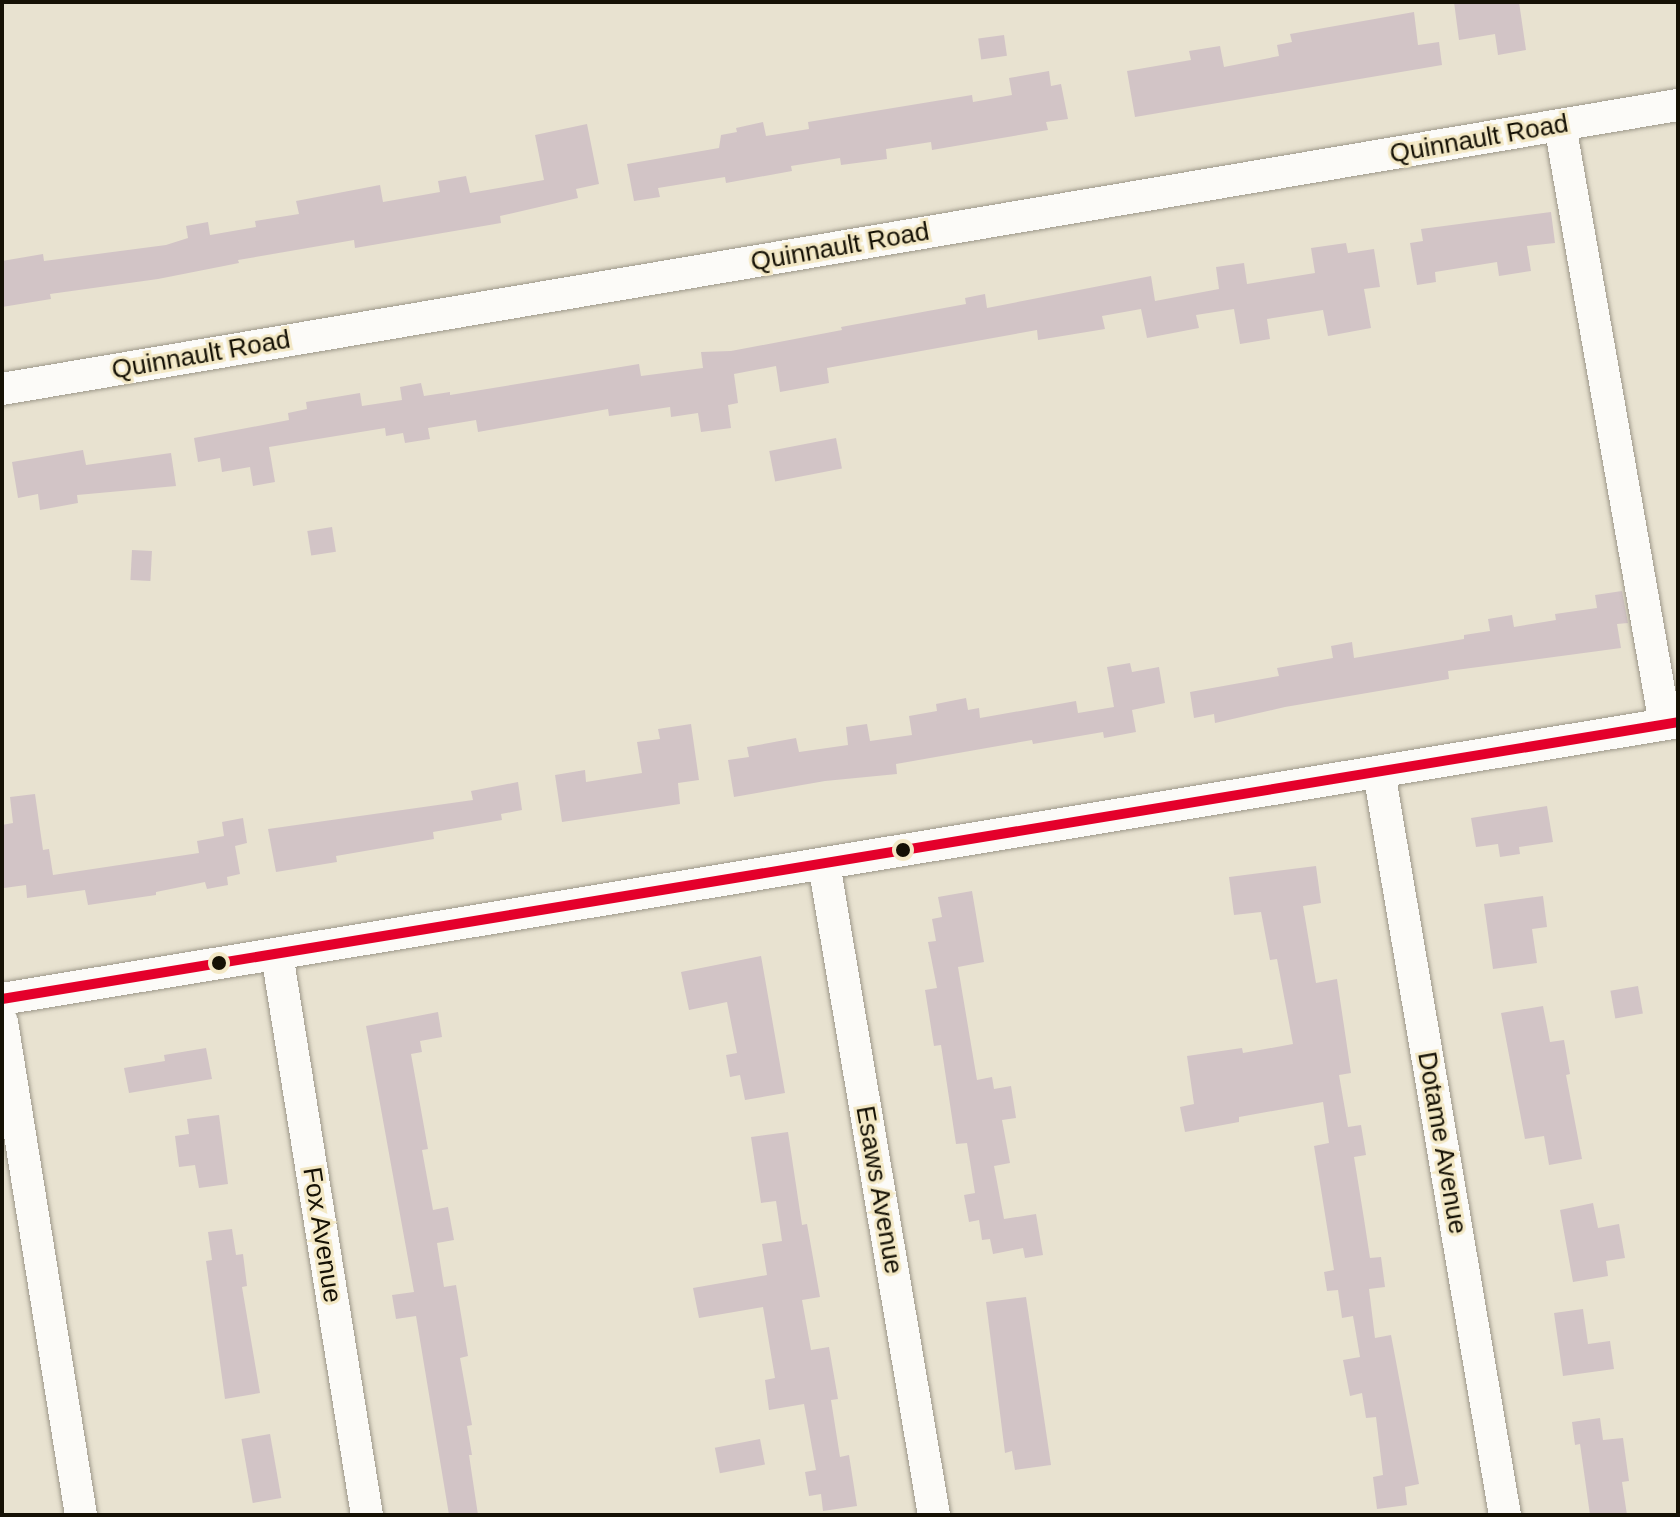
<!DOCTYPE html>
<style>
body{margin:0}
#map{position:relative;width:1680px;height:1517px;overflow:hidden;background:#e8e2d0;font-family:Helvetica,sans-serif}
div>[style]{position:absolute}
.building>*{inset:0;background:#d2c4c6;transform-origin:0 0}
.roads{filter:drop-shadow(0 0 2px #9c9789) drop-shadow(0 0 2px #9c9789)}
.minor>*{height:32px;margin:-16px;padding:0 16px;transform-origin:16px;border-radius:16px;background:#fcfbf8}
.bus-1>*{height:10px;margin:-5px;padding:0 5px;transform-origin:5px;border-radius:5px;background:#e4002b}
.dots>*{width:22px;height:22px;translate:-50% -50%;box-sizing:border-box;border:4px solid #f3e8c5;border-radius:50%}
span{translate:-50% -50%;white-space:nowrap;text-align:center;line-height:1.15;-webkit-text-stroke:6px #f3e8c5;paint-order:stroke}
.street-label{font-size:26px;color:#151105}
.frame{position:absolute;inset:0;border:4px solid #151105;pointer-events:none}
</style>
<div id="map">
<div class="building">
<i style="clip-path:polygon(1454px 2px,1519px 2px,1526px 50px,1498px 55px,1495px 34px,1459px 40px)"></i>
<i style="clip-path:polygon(1414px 12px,1418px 45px,1439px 42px,1442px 65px,1135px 117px,1127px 71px,1191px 60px,1189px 51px,1220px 46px,1224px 67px,1279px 56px,1277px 45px,1292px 42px,1290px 34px)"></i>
<i style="left:1004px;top:35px;width:21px;height:26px;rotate:82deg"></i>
<i style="clip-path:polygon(1049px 71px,1051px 86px,1061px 84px,1068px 119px,1046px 122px,1048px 130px,932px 150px,931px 142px,886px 149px,887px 159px,841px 165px,840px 158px,791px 166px,792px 171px,726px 183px,725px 177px,658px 188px,660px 197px,634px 201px,627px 164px,719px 148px,721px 135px,737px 132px,736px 128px,763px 122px,766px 136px,809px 129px,808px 122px,972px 95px,973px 102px,1012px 95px,1009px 78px)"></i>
<i style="clip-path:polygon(587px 124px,599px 184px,576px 189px,578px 198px,500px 216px,501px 223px,355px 248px,354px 240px,238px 260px,239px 263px,158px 279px,50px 294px,51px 299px,2px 307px,2px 261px,43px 254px,44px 261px,166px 245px,188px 238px,186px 226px,208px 222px,210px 235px,256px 227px,255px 221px,299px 214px,296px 201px,380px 185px,383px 202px,440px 192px,438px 181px,466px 176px,470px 193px,544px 180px,535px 135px)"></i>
<i style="clip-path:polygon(1551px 212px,1555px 243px,1527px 246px,1531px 271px,1499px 276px,1497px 262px,1435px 272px,1436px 282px,1417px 285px,1410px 243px,1423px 241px,1421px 229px)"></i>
<i style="clip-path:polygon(1346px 243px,1348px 253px,1374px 249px,1380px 287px,1364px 289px,1371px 328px,1328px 336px,1323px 310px,1267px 319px,1270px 339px,1240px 344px,1234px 309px,1196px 315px,1199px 328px,1147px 338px,1141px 309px,1102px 316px,1105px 329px,1038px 340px,1037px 330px,827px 368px,829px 383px,780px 392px,776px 366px,734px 374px,738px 403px,728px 405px,731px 428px,701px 432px,698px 413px,671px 417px,670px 407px,609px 416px,608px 409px,478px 432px,476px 420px,428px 428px,430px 439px,405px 443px,403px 433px,386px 436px,385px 428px,269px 447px,275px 482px,253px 486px,250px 467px,222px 472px,220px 458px,198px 462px,194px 438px,289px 420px,288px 413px,307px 409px,306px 402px,360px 393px,362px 406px,402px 400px,400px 387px,421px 383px,424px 396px,450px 392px,450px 395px,639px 364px,641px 376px,703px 368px,701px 352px,731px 351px,842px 330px,841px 327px,966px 304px,965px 298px,985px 294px,987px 308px,1151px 276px,1155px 301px,1219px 289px,1216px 267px,1244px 263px,1247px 284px,1315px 273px,1311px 248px)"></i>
<i style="left:836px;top:438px;width:31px;height:68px;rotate:79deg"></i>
<i style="clip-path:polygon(83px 450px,86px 465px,171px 453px,176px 486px,77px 495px,78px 503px,40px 510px,38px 494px,18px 498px,12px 462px)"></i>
<i style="left:332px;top:527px;width:25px;height:25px;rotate:81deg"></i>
<i style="left:132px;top:550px;width:20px;height:30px;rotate:3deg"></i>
<i style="clip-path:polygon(1622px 591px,1628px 623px,1617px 624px,1621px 648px,1448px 671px,1449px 679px,1285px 707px,1215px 723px,1214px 714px,1194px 718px,1190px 692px,1279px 676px,1277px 668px,1333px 658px,1331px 646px,1352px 642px,1354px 658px,1464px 639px,1464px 635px,1490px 631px,1488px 619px,1512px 615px,1514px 627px,1556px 620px,1555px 614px,1597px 608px,1595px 595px)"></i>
<i style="clip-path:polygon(1130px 663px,1132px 672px,1159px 667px,1165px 703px,1132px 710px,1136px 732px,1104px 738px,1103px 732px,1033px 744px,1032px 740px,896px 764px,897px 774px,825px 781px,734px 797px,728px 760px,749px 757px,747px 747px,796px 738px,799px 752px,848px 745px,846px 727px,867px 724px,870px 741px,912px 735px,909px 716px,937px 711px,936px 704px,966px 698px,968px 710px,979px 708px,980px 718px,1076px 701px,1078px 713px,1114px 707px,1107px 667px)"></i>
<i style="clip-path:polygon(691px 724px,699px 780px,678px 783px,680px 804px,562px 822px,555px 775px,585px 770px,586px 782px,642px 773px,637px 742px,660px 739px,658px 729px)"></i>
<i style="clip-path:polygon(518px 782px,522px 810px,501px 814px,502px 820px,433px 832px,434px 839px,336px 856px,337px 862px,276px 872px,268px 829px,473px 800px,471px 791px)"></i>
<i style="clip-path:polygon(35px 794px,43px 850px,49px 849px,53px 875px,199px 853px,197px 841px,224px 836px,222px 822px,243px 818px,247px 843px,235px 846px,240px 874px,227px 877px,228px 885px,207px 889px,205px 882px,156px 892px,156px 895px,88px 905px,85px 890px,27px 898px,26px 885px,4px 888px,2px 825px,13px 823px,10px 797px)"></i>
<i style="clip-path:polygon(1547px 806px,1553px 842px,1519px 847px,1520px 854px,1500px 857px,1498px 844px,1476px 847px,1471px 818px)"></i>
<i style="clip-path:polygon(1316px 866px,1321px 903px,1303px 906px,1316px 983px,1337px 979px,1351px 1073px,1339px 1075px,1348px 1127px,1361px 1125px,1366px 1155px,1354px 1157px,1364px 1219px,1370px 1258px,1381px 1257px,1385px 1287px,1369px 1289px,1375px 1338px,1391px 1335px,1419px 1484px,1405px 1487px,1407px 1505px,1377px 1509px,1373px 1477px,1383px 1475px,1376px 1417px,1366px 1418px,1362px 1393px,1350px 1396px,1343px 1360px,1360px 1357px,1353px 1316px,1342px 1318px,1338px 1290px,1327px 1291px,1324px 1272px,1334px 1270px,1314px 1146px,1329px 1143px,1323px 1102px,1239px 1117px,1239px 1122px,1185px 1132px,1180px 1107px,1194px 1104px,1187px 1056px,1242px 1048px,1243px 1053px,1293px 1044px,1277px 959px,1270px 960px,1261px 912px,1234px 915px,1229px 877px)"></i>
<i style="clip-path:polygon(972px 891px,984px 962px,958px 967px,977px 1080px,992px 1077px,994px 1089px,1011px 1086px,1016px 1118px,1002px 1120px,1010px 1163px,994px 1166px,1004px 1219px,1036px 1214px,1043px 1255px,1025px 1258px,1023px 1248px,993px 1254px,990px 1239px,982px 1240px,979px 1220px,969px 1222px,964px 1195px,975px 1193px,967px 1143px,956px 1144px,941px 1045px,934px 1046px,925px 990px,937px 988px,928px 942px,936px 941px,932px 919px,942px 917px,938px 897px)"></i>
<i style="clip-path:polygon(1543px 896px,1547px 927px,1532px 929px,1537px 963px,1493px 969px,1484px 904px)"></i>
<i style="clip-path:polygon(761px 956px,785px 1093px,745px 1100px,740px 1075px,730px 1077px,726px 1055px,737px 1053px,727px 1002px,689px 1010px,681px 972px)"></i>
<i style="left:1638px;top:986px;width:28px;height:28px;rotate:80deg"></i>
<i style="clip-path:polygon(1543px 1006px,1550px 1042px,1564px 1040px,1570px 1074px,1566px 1075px,1582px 1159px,1549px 1165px,1544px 1136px,1525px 1139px,1501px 1013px)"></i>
<i style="clip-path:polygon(438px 1012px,442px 1037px,420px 1041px,422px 1052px,411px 1054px,428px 1149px,422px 1150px,433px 1210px,448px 1207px,454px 1240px,437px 1243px,444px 1287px,456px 1285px,468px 1356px,460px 1358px,472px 1425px,467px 1426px,472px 1455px,469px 1455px,478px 1515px,449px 1515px,416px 1316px,396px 1319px,392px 1295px,414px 1292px,366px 1026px)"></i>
<i style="clip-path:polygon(206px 1048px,212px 1079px,129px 1093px,124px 1068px,165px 1061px,164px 1055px)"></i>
<i style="clip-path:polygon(219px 1115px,228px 1184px,199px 1188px,195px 1165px,179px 1167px,175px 1136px,189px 1134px,187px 1119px)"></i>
<i style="clip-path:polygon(788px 1132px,802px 1225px,807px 1224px,820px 1297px,802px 1300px,811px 1350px,829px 1347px,838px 1399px,831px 1400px,840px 1457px,849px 1455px,857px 1506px,823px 1511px,821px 1494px,809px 1496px,805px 1472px,816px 1470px,804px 1404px,769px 1410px,765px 1380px,775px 1378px,763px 1307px,699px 1318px,693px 1288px,767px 1275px,762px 1244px,782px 1241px,776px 1201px,761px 1203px,751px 1137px)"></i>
<i style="clip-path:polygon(1593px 1203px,1598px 1228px,1619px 1224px,1625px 1258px,1606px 1261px,1608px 1276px,1573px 1282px,1560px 1210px)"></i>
<i style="clip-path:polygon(232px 1229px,236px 1255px,243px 1254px,247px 1286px,242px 1287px,260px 1393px,225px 1399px,206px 1261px,212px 1260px,208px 1232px)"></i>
<i style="clip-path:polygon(1026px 1297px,1051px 1465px,1015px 1470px,1012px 1451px,1005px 1453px,986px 1302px)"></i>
<i style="clip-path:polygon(1583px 1309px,1588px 1344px,1610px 1341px,1614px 1369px,1563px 1376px,1554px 1313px)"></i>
<i style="clip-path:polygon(1600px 1418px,1603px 1440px,1623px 1438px,1629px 1481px,1622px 1482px,1627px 1515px,1590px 1515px,1580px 1444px,1575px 1445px,1572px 1422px)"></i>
<i style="left:270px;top:1434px;width:65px;height:29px;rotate:80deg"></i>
<i style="left:760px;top:1439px;width:26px;height:46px;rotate:79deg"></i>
</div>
<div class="roads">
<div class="minor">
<i style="left:1560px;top:125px;width:608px;rotate:80.06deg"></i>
<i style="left:2px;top:389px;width:1700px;rotate:-9.62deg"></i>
<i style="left:1379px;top:772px;width:754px;rotate:80.38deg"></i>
<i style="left:824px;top:864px;width:660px;rotate:80.41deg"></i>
<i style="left:277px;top:954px;width:568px;rotate:80.89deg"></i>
<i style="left:2px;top:999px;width:1699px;rotate:-9.38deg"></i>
<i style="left:2px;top:1022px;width:499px;rotate:80.9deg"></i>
</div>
</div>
<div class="bus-1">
<i style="left:2px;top:999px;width:1699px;rotate:-9.38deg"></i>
</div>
<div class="dots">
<i style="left:903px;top:850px;background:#151105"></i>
<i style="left:219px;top:963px;background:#151105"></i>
</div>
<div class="street-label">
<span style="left:1479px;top:139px;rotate:-10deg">Quinnault Road</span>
<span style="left:840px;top:247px;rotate:-10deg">Quinnault Road</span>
<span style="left:201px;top:355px;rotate:-10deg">Quinnault Road</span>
<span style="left:1442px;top:1143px;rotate:80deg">Dotame Avenue</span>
<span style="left:879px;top:1190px;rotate:80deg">Esaws Avenue</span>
<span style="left:322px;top:1235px;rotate:81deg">Fox Avenue</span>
</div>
<div class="frame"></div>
</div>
